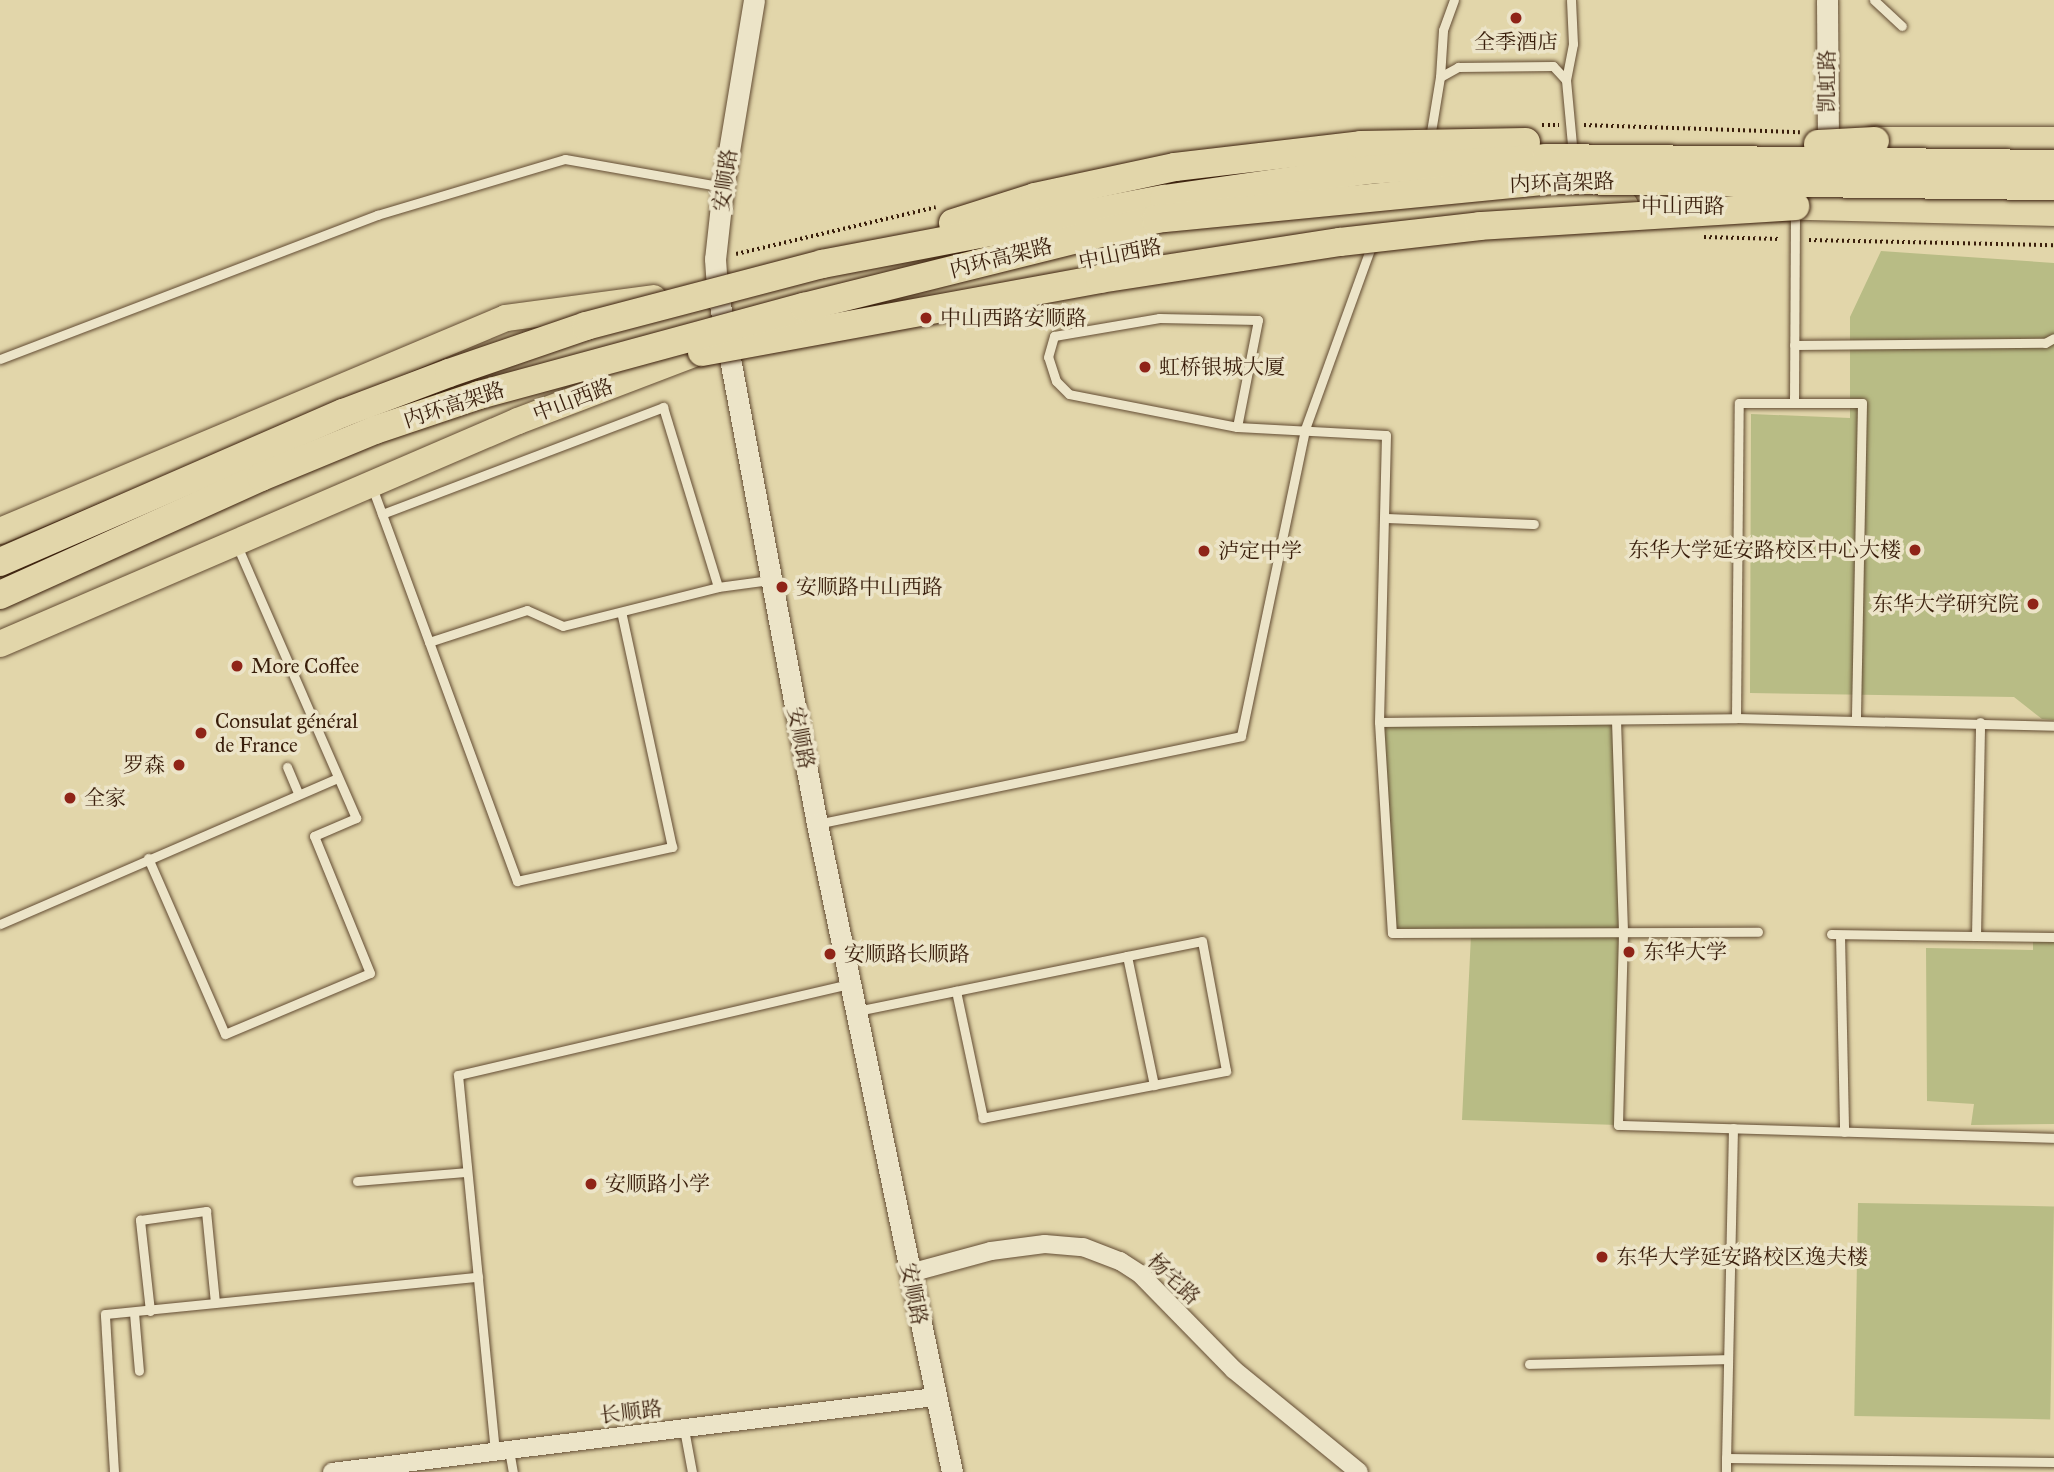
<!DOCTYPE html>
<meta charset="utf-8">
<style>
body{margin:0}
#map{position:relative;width:2054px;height:1472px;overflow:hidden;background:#e2d6aa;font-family:"IM FELL Great Primer","Noto Serif SC",serif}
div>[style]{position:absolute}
.green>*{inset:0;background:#b8bc85;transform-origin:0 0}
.path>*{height:3.5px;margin-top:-1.75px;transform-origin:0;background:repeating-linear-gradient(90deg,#391e0b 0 2px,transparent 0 5.5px)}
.roads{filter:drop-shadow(0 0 2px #634c33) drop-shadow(0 0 2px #634c33)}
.service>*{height:9px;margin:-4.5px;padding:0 4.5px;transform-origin:4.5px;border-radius:4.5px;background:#ece4c8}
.minor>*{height:18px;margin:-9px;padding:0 9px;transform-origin:9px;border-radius:9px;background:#ece4c8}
.tertiary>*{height:21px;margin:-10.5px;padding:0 10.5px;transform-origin:10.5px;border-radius:10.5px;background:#ece4c8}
.primary>*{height:26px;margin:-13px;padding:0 13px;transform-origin:13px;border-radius:13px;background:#e2d6aa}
.trunk>*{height:28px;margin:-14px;padding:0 14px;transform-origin:14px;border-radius:14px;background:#e2d6aa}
.bridges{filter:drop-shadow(0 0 2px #391e0b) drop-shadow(0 0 2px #391e0b)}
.trunk-bridge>*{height:28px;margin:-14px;padding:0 14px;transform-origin:14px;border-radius:14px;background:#e2d6aa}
.dots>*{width:19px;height:19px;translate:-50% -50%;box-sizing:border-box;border:4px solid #ece4c8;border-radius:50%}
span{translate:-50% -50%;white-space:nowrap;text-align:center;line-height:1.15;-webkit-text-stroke:7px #ece4c8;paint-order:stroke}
.poi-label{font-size:21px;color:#391e0b}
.left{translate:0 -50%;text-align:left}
.right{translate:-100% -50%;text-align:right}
.street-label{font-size:21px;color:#391e0b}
</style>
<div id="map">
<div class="green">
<i style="clip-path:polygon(1881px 251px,2054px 263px,2054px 720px,2042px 719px,2014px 697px,1750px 693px,1751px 414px,1850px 418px,1850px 317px)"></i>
<i style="clip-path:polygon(1616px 720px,1623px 933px,1618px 1125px,1462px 1120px,1471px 935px,1392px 933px,1379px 722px)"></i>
<i style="clip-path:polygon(2033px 937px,2054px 937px,2054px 1124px,1971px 1125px,1974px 1104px,1927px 1101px,1926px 948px,2033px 950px)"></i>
<i style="left:1858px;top:1203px;width:196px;height:213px;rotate:1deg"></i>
</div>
<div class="path">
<i style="left:1542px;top:125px;width:17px"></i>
<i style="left:1584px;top:125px;width:216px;rotate:1.9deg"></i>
<i style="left:1704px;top:237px;width:76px;rotate:1.5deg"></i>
<i style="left:1809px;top:240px;width:245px;rotate:1.2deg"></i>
<i style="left:736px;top:254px;width:205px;rotate:-13.2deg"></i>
</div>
<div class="roads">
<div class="service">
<i style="left:1874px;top:0;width:38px;rotate:43deg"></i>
<i style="left:1440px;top:77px;width:47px;rotate:-86.3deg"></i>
<i style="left:1443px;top:30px;width:32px;rotate:-70deg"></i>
<i style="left:1566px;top:80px;width:37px;rotate:-79deg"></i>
<i style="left:1573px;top:44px;width:44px;rotate:-92.6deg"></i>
<i style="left:1430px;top:138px;width:62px;rotate:-80.7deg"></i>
<i style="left:1440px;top:77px;width:21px;rotate:-29deg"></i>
<i style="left:1458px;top:67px;width:95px;rotate:-0.6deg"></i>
<i style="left:1553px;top:66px;width:19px;rotate:47deg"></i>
<i style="left:1566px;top:80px;width:75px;rotate:84.7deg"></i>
<i style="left:1159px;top:318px;width:99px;rotate:1.2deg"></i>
<i style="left:1258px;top:320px;width:109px;rotate:101.1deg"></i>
<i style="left:1237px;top:427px;width:171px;rotate:-168.9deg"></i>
<i style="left:1069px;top:394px;width:18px;rotate:-135deg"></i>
<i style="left:1056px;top:381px;width:25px;rotate:-108deg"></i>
<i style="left:1048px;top:357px;width:22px;rotate:-74deg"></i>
<i style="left:1054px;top:336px;width:107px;rotate:-9.7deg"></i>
<i style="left:1794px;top:345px;width:251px;rotate:-0.5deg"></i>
<i style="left:2045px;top:343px;width:10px;rotate:-29deg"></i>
<i style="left:0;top:359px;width:404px;rotate:-20.9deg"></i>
<i style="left:377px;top:215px;width:196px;rotate:-16.6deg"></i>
<i style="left:565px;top:159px;width:160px;rotate:10deg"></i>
<i style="left:1794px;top:403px;width:195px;rotate:-89.7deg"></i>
<i style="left:1237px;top:427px;width:149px;rotate:3.1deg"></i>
<i style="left:1386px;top:435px;width:287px;rotate:91.4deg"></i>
<i style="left:1379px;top:722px;width:211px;rotate:86.5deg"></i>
<i style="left:1392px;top:933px;width:366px;rotate:-0.2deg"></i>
<i style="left:372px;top:487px;width:420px;rotate:69.8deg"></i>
<i style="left:517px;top:881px;width:159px;rotate:-12.4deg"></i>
<i style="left:672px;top:847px;width:240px;rotate:-102.2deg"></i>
<i style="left:382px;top:514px;width:301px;rotate:-20.8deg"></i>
<i style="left:663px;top:407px;width:188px;rotate:73deg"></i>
<i style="left:1385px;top:518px;width:149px;rotate:2.3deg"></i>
<i style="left:429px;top:642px;width:103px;rotate:-18.1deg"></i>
<i style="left:527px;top:610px;width:39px;rotate:24deg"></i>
<i style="left:563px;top:626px;width:160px;rotate:-14.1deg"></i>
<i style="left:718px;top:587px;width:52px;rotate:-7.7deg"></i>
<i style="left:1736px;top:718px;width:315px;rotate:-89.5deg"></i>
<i style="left:1739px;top:403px;width:123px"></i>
<i style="left:1862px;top:403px;width:318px;rotate:91.1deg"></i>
<i style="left:1616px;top:720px;width:213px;rotate:88.1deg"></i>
<i style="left:1623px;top:933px;width:192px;rotate:91.5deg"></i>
<i style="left:1618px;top:1125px;width:436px;rotate:1.7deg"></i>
<i style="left:1379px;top:722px;width:357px;rotate:-0.6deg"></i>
<i style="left:1736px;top:718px;width:318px;rotate:1.4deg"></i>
<i style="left:287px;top:767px;width:28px;rotate:67deg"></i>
<i style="left:817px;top:824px;width:433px;rotate:-11.7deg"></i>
<i style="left:1241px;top:736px;width:314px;rotate:-78.2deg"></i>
<i style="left:1305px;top:429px;width:197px;rotate:-70.1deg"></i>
<i style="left:148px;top:858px;width:192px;rotate:66.4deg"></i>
<i style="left:225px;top:1034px;width:157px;rotate:-22.8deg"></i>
<i style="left:370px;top:973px;width:148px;rotate:-112.2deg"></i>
<i style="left:314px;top:836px;width:46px;rotate:-23.2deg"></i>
<i style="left:356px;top:818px;width:298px;rotate:-113.6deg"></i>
<i style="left:0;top:924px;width:368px;rotate:-23.4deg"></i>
<i style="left:1831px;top:934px;width:223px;rotate:0.8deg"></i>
<i style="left:1840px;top:935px;width:197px;rotate:88.8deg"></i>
<i style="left:1976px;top:936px;width:214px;rotate:-88.9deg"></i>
<i style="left:1127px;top:956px;width:132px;rotate:78.2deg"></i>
<i style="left:857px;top:1011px;width:276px;rotate:-11.5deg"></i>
<i style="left:1127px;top:956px;width:76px;rotate:-11.3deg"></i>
<i style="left:1202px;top:941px;width:132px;rotate:79.5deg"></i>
<i style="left:1226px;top:1071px;width:248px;rotate:169.1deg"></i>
<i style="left:983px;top:1118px;width:130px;rotate:-102deg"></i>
<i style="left:1733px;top:1128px;width:330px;rotate:91.2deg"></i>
<i style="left:1726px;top:1458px;width:328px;rotate:0.7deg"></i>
<i style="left:357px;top:1181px;width:110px;rotate:-4.7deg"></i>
<i style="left:150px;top:1311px;width:92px;rotate:-96.3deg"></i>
<i style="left:140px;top:1220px;width:67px;rotate:-7.8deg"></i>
<i style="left:206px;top:1211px;width:92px;rotate:84.4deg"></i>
<i style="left:134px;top:1313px;width:58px;rotate:85.1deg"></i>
<i style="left:1529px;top:1364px;width:199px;rotate:-1.4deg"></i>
<i style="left:684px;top:1429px;width:44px;rotate:79.5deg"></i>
<i style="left:509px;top:1450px;width:22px;rotate:80deg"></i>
<i style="left:495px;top:1452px;width:379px;rotate:-95.6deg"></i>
<i style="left:458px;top:1075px;width:402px;rotate:-13.1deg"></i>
<i style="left:114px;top:1472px;width:158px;rotate:-93.3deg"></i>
<i style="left:105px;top:1314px;width:375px;rotate:-5.7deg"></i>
<i style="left:1726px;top:1472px;width:14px;rotate:-90deg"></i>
</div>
<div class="minor">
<i style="left:910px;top:1273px;width:84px;rotate:-15.2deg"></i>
<i style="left:991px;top:1251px;width:54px;rotate:-7.4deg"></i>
<i style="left:1045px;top:1244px;width:38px;rotate:5deg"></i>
<i style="left:1083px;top:1247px;width:40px;rotate:21deg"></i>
<i style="left:1120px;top:1261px;width:24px;rotate:33deg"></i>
<i style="left:1140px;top:1274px;width:134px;rotate:45.6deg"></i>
<i style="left:1234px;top:1370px;width:161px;rotate:39.2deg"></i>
<i style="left:332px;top:1472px;width:608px;rotate:-7.09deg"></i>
</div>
<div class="tertiary">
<i style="left:754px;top:0;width:190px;rotate:99.4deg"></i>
<i style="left:723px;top:187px;width:72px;rotate:96.3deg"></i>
<i style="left:715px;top:259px;width:30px;rotate:86deg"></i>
<i style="left:717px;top:289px;width:544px;rotate:79.41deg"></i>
<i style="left:817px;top:824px;width:662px;rotate:78.23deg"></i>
<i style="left:1827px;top:0;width:155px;rotate:89.6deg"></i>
</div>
<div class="primary">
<i style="left:1772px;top:206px;width:282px;rotate:1.4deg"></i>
<i style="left:834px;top:315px;width:320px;rotate:-12.1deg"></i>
<i style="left:1147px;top:248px;width:213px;rotate:-8.1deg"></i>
<i style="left:1358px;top:218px;width:108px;rotate:-5.3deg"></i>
<i style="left:1466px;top:208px;width:159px;rotate:-1.1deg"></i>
<i style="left:0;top:531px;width:549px;rotate:-22.83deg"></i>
<i style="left:506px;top:318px;width:149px;rotate:-7.7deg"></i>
<i style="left:0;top:644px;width:564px;rotate:-23.29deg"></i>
<i style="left:518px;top:421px;width:218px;rotate:-20.9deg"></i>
</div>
<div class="trunk">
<i style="left:1875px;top:141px;width:179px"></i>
</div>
</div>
<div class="bridges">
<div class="trunk-bridge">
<i style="left:1818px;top:144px;width:57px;rotate:-3deg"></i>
<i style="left:953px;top:223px;width:86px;rotate:-17.6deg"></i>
<i style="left:1035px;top:197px;width:143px;rotate:-12.1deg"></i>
<i style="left:1175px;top:167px;width:187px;rotate:-6.7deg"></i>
<i style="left:1361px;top:145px;width:165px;rotate:-1deg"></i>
<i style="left:702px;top:352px;width:405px;rotate:-10.4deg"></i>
<i style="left:1100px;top:279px;width:243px;rotate:-8.8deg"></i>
<i style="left:1340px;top:242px;width:141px;rotate:-6.5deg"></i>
<i style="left:1480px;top:226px;width:316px;rotate:-3.6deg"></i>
<i style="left:0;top:562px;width:374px;rotate:-23.5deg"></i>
<i style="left:343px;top:413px;width:113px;rotate:-20.7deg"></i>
<i style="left:449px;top:373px;width:145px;rotate:-18.9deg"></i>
<i style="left:586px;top:326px;width:244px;rotate:-14.7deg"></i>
<i style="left:822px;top:264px;width:348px;rotate:-10.8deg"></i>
<i style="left:1164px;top:199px;width:205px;rotate:-8.1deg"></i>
<i style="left:1367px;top:170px;width:179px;rotate:-3.8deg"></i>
<i style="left:1546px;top:158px;width:508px;rotate:0.68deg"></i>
<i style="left:0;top:595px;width:286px;rotate:-24.3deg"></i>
<i style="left:261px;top:477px;width:123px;rotate:-22.4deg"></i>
<i style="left:375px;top:430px;width:110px;rotate:-18.6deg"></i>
<i style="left:479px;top:395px;width:337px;rotate:-15.2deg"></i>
<i style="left:804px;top:307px;width:363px;rotate:-14deg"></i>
<i style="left:1156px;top:219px;width:402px;rotate:-5.6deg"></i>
<i style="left:1556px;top:180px;width:498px;rotate:0.7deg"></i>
</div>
</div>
<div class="dots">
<i style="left:1516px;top:18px;background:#8f2418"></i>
<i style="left:926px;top:318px;background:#8f2418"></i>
<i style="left:1145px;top:367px;background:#8f2418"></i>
<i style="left:1915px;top:550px;background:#8f2418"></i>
<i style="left:1204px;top:551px;background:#8f2418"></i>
<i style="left:782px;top:587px;background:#8f2418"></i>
<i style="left:2033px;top:604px;background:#8f2418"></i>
<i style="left:237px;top:666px;background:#8f2418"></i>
<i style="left:201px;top:733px;background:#8f2418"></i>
<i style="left:179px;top:765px;background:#8f2418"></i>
<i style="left:70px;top:798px;background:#8f2418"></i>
<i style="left:1629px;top:952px;background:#8f2418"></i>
<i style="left:830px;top:954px;background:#8f2418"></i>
<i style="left:591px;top:1184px;background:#8f2418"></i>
<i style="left:1602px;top:1257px;background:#8f2418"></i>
</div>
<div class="poi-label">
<span style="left:1516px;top:42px">全季酒店</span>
<span class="left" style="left:940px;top:318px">中山西路安顺路</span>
<span class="left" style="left:1159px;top:367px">虹桥银城大厦</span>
<span class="right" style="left:1901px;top:550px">东华大学延安路校区中心大楼</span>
<span class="left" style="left:1218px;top:551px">泸定中学</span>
<span class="left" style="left:796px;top:587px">安顺路中山西路</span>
<span class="right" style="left:2019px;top:604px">东华大学研究院</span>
<span class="left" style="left:251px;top:666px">More Coffee</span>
<span class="left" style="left:215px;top:733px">Consulat général<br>de France</span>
<span class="right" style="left:165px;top:765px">罗森</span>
<span class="left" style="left:84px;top:798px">全家</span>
<span class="left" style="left:1643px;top:952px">东华大学</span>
<span class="left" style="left:844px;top:954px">安顺路长顺路</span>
<span class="left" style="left:605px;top:1184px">安顺路小学</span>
<span class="left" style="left:1616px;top:1257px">东华大学延安路校区逸夫楼</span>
</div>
<div class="street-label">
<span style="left:1827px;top:81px;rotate:-90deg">凯虹路</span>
<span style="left:725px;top:180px;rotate:-82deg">安顺路</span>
<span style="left:1562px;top:183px;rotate:-2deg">内环高架路</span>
<span style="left:1683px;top:206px">中山西路</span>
<span style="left:1120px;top:254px;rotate:-11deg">中山西路</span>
<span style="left:1001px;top:258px;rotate:-14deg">内环高架路</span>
<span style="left:573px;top:400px;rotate:-21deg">中山西路</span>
<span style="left:454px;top:405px;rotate:-18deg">内环高架路</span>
<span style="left:801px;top:738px;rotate:79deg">安顺路</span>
<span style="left:1174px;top:1279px;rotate:44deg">杨宅路</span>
<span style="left:914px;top:1294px;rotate:79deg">安顺路</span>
<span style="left:631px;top:1412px;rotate:-7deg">长顺路</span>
</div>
</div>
